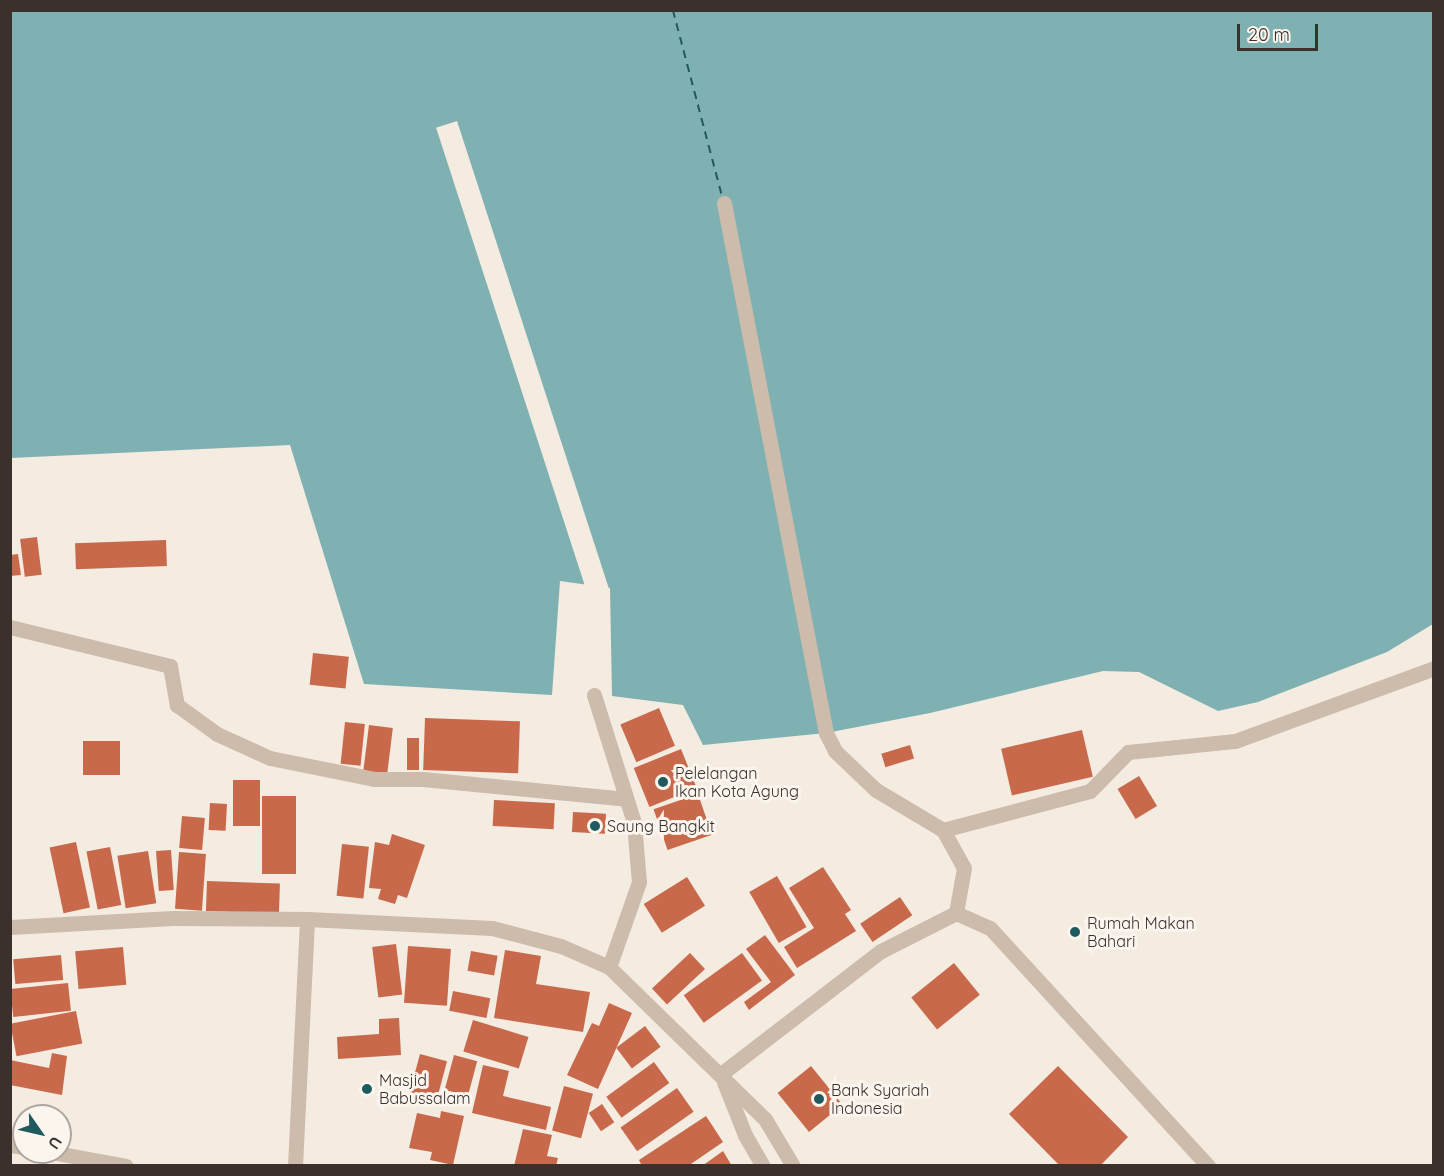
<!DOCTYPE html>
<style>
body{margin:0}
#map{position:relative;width:1444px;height:1176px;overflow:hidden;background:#f4ebe1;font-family:Quicksand,sans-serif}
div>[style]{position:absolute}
.water>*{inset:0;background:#7fb0b2}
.pier>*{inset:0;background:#f4ebe1;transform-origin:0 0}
.ferry>*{height:1.5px;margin-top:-0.75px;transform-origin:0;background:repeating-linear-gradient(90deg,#1f5a5e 0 8px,transparent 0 14px)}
.building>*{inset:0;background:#c8694b;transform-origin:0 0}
.service>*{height:15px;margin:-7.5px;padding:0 7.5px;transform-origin:7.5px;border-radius:7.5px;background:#cdbbac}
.minor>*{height:15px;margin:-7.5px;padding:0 7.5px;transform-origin:7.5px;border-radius:7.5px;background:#cdbbac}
.tertiary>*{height:15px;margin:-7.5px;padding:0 7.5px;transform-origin:7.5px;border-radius:7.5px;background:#cdbbac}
.dots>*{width:16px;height:16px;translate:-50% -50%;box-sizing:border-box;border:3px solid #fbf5ee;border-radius:50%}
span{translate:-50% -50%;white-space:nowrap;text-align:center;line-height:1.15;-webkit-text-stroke:6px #fbf5ee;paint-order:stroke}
.poi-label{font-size:16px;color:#3b302b}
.left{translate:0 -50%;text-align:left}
.frame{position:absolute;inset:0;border:12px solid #3b302b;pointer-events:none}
.north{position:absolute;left:12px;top:1104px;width:60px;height:60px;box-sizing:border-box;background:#fbf5ee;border:2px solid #aea6a0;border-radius:50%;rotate:124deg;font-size:16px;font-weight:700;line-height:24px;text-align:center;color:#3b302b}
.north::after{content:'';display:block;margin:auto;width:21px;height:27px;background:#1f5a5e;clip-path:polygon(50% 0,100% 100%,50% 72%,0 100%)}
.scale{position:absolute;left:1237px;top:24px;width:81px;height:27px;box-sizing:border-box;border:3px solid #3b302b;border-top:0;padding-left:8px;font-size:18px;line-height:21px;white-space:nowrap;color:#3b302b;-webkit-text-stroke:4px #fbf5ee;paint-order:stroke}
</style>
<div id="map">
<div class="water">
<i style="clip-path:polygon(10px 11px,1433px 11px,1433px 624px,1387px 652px,1258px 702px,1218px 711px,1139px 672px,1103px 671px,930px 713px,826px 733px,703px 745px,683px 705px,612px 696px,610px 588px,560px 581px,552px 695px,364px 684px,290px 445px,11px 458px)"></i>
</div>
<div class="pier">
<i style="left:457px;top:121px;width:491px;height:22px;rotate:72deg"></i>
</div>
<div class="ferry">
<i style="left:673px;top:10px;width:191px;rotate:75.2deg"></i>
</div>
<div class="building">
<i style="left:37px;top:537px;width:38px;height:17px;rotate:83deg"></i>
<i style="left:166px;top:540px;width:26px;height:91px;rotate:88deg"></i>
<i style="clip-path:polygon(18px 554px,21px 575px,10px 576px,10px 555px)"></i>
<i style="left:313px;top:653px;width:36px;height:32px;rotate:6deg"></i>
<i style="left:659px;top:708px;width:41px;height:42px;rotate:67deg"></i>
<i style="left:425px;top:718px;width:95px;height:52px;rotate:2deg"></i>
<i style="left:345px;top:722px;width:20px;height:42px;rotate:6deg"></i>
<i style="left:369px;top:725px;width:24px;height:48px;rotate:7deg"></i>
<i style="left:1082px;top:730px;width:48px;height:83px;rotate:77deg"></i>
<i style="left:407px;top:738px;width:12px;height:32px"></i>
<i style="left:83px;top:741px;width:37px;height:34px"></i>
<i style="left:910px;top:745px;width:14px;height:30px;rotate:73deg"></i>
<i style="left:681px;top:749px;width:42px;height:51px;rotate:68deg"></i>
<i style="left:1139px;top:776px;width:35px;height:25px;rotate:59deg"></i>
<i style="left:233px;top:780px;width:27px;height:46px"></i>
<i style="left:698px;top:794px;width:43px;height:47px;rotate:71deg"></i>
<i style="left:262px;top:796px;width:34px;height:78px"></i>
<i style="left:494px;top:800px;width:61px;height:26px;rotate:3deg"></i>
<i style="left:210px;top:803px;width:17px;height:27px;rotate:3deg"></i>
<i style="left:573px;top:812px;width:33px;height:20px;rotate:3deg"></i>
<i style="left:182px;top:816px;width:23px;height:32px;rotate:5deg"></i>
<i style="clip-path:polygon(392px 834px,425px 845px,407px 898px,398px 895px,395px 904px,378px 899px,381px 889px,369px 888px,375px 842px,389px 845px)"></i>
<i style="left:76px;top:842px;width:67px;height:27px;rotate:78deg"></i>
<i style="left:342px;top:844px;width:27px;height:52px;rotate:6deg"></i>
<i style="left:110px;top:847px;width:59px;height:24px;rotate:79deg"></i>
<i style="left:171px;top:850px;width:40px;height:15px;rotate:86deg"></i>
<i style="left:148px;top:851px;width:53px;height:31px;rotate:81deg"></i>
<i style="left:179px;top:852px;width:27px;height:57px;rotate:4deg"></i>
<i style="clip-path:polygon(823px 867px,851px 910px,845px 914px,856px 931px,797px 968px,784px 947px,814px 928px,789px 888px)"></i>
<i style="left:777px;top:876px;width:59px;height:32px;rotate:60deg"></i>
<i style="left:687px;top:877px;width:34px;height:51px;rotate:58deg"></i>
<i style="left:207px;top:881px;width:73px;height:30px;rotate:2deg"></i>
<i style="left:900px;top:897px;width:22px;height:48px;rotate:56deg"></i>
<i style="clip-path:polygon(765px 935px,795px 975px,749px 1010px,744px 1002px,771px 982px,746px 949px)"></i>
<i style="left:396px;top:944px;width:51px;height:24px;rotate:83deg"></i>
<i style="left:408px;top:946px;width:43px;height:57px;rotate:4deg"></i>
<i style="left:123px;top:947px;width:38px;height:48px;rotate:85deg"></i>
<i style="clip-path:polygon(505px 950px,541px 956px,536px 984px,590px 992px,583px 1032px,494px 1018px)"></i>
<i style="left:471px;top:951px;width:27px;height:20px;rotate:10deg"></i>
<i style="left:690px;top:953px;width:22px;height:52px;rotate:47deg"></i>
<i style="left:742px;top:953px;width:34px;height:72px;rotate:54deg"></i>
<i style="left:61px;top:955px;width:25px;height:48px;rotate:85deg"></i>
<i style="left:954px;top:963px;width:41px;height:55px;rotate:51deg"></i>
<i style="left:68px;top:983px;width:28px;height:58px;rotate:84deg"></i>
<i style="left:453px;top:991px;width:38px;height:20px;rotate:11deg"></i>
<i style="clip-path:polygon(609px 1003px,632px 1013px,598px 1089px,567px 1075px,592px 1023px,599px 1026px)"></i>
<i style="left:76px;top:1011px;width:33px;height:67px;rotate:79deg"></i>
<i style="clip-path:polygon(399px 1018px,401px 1055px,338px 1059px,337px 1037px,379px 1034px,379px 1019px)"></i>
<i style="left:473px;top:1020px;width:58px;height:33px;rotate:17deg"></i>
<i style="left:645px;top:1026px;width:26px;height:36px;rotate:53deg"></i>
<i style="clip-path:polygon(52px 1053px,67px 1056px,62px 1095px,10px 1085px,10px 1060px,49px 1068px)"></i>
<i style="left:420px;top:1054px;width:28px;height:45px;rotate:15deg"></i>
<i style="left:454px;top:1055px;width:24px;height:36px;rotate:15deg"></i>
<i style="left:654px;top:1062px;width:26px;height:59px;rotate:54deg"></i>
<i style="clip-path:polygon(483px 1065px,509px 1071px,503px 1096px,551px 1107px,546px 1130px,472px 1113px)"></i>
<i style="left:811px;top:1066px;width:50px;height:43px;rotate:51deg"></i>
<i style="clip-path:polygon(1058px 1066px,1128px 1137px,1100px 1166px,1060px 1166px,1009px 1114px)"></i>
<i style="left:564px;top:1086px;width:30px;height:46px;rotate:15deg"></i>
<i style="left:677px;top:1088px;width:29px;height:69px;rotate:55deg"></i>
<i style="left:602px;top:1104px;width:22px;height:16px;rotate:56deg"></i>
<i style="clip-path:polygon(441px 1111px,464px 1116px,453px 1165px,430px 1160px,432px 1152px,409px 1148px,417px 1113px,440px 1118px)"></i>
<i style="clip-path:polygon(706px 1116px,723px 1142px,688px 1166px,642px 1166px,639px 1160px)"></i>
<i style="clip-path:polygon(523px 1129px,552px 1135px,547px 1156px,558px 1158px,556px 1166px,514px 1166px)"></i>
<i style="clip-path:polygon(723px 1151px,732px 1166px,702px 1166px)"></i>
</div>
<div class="service">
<i style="left:943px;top:830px;width:152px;rotate:-14.9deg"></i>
<i style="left:1090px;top:791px;width:54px;rotate:-45.7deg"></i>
<i style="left:1128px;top:752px;width:108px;rotate:-5.9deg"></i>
<i style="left:1235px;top:741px;width:212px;rotate:-20.1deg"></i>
</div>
<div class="minor">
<i style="left:10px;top:627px;width:165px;rotate:13.7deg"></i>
<i style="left:170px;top:666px;width:40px;rotate:80deg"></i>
<i style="left:177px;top:705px;width:49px;rotate:35.9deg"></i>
<i style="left:217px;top:734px;width:58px;rotate:24.4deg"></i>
<i style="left:270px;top:758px;width:106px;rotate:11.4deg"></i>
<i style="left:374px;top:779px;width:49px"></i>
<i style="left:423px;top:779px;width:204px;rotate:5.6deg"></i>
<i style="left:594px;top:695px;width:134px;rotate:72.6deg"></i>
<i style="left:634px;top:823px;width:59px;rotate:85.2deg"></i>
<i style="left:639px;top:882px;width:90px;rotate:109.4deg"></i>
<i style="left:10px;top:927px;width:163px;rotate:-3.2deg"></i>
<i style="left:173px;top:918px;width:134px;rotate:0.4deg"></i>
<i style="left:724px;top:1082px;width:57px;rotate:68.4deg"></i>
<i style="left:745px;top:1135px;width:36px;rotate:60deg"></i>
<i style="left:10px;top:1145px;width:14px;rotate:8deg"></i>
<i style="left:51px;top:1152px;width:76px;rotate:10.6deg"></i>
<i style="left:295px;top:1166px;width:247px;rotate:-87.2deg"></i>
<i style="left:307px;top:919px;width:185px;rotate:2.8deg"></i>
<i style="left:492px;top:928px;width:71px;rotate:14.6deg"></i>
<i style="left:561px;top:946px;width:52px;rotate:23.6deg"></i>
<i style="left:609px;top:967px;width:218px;rotate:44.3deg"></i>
<i style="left:765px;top:1119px;width:55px;rotate:59.2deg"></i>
</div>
<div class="tertiary">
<i style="left:724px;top:203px;width:540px;rotate:79.11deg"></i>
<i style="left:826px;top:733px;width:20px;rotate:63deg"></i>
<i style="left:835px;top:751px;width:57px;rotate:43.6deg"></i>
<i style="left:876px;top:790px;width:78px;rotate:30.8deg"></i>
<i style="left:943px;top:830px;width:43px;rotate:61.1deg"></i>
<i style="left:964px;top:868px;width:46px;rotate:100.1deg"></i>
<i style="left:721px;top:1074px;width:202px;rotate:-37.6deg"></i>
<i style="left:881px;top:951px;width:84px;rotate:-26.9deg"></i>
<i style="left:956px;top:913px;width:37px;rotate:24deg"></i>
<i style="left:990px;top:928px;width:323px;rotate:47.5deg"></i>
</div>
<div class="dots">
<i style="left:663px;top:782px;background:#1f5a5e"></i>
<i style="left:595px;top:826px;background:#1f5a5e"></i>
<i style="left:1075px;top:932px;background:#1f5a5e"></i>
<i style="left:367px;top:1089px;background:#1f5a5e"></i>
<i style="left:819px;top:1099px;background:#1f5a5e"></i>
</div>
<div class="poi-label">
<span class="left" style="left:675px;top:782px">Pelelangan<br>Ikan Kota Agung</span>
<span class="left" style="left:607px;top:826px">Saung Bangkit</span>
<span class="left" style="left:1087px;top:932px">Rumah Makan<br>Bahari</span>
<span class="left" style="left:379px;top:1089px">Masjid<br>Babussalam</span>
<span class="left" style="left:831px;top:1099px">Bank Syariah<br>Indonesia</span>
</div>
<div class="frame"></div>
<div class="north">U</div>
<div class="scale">20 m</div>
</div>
